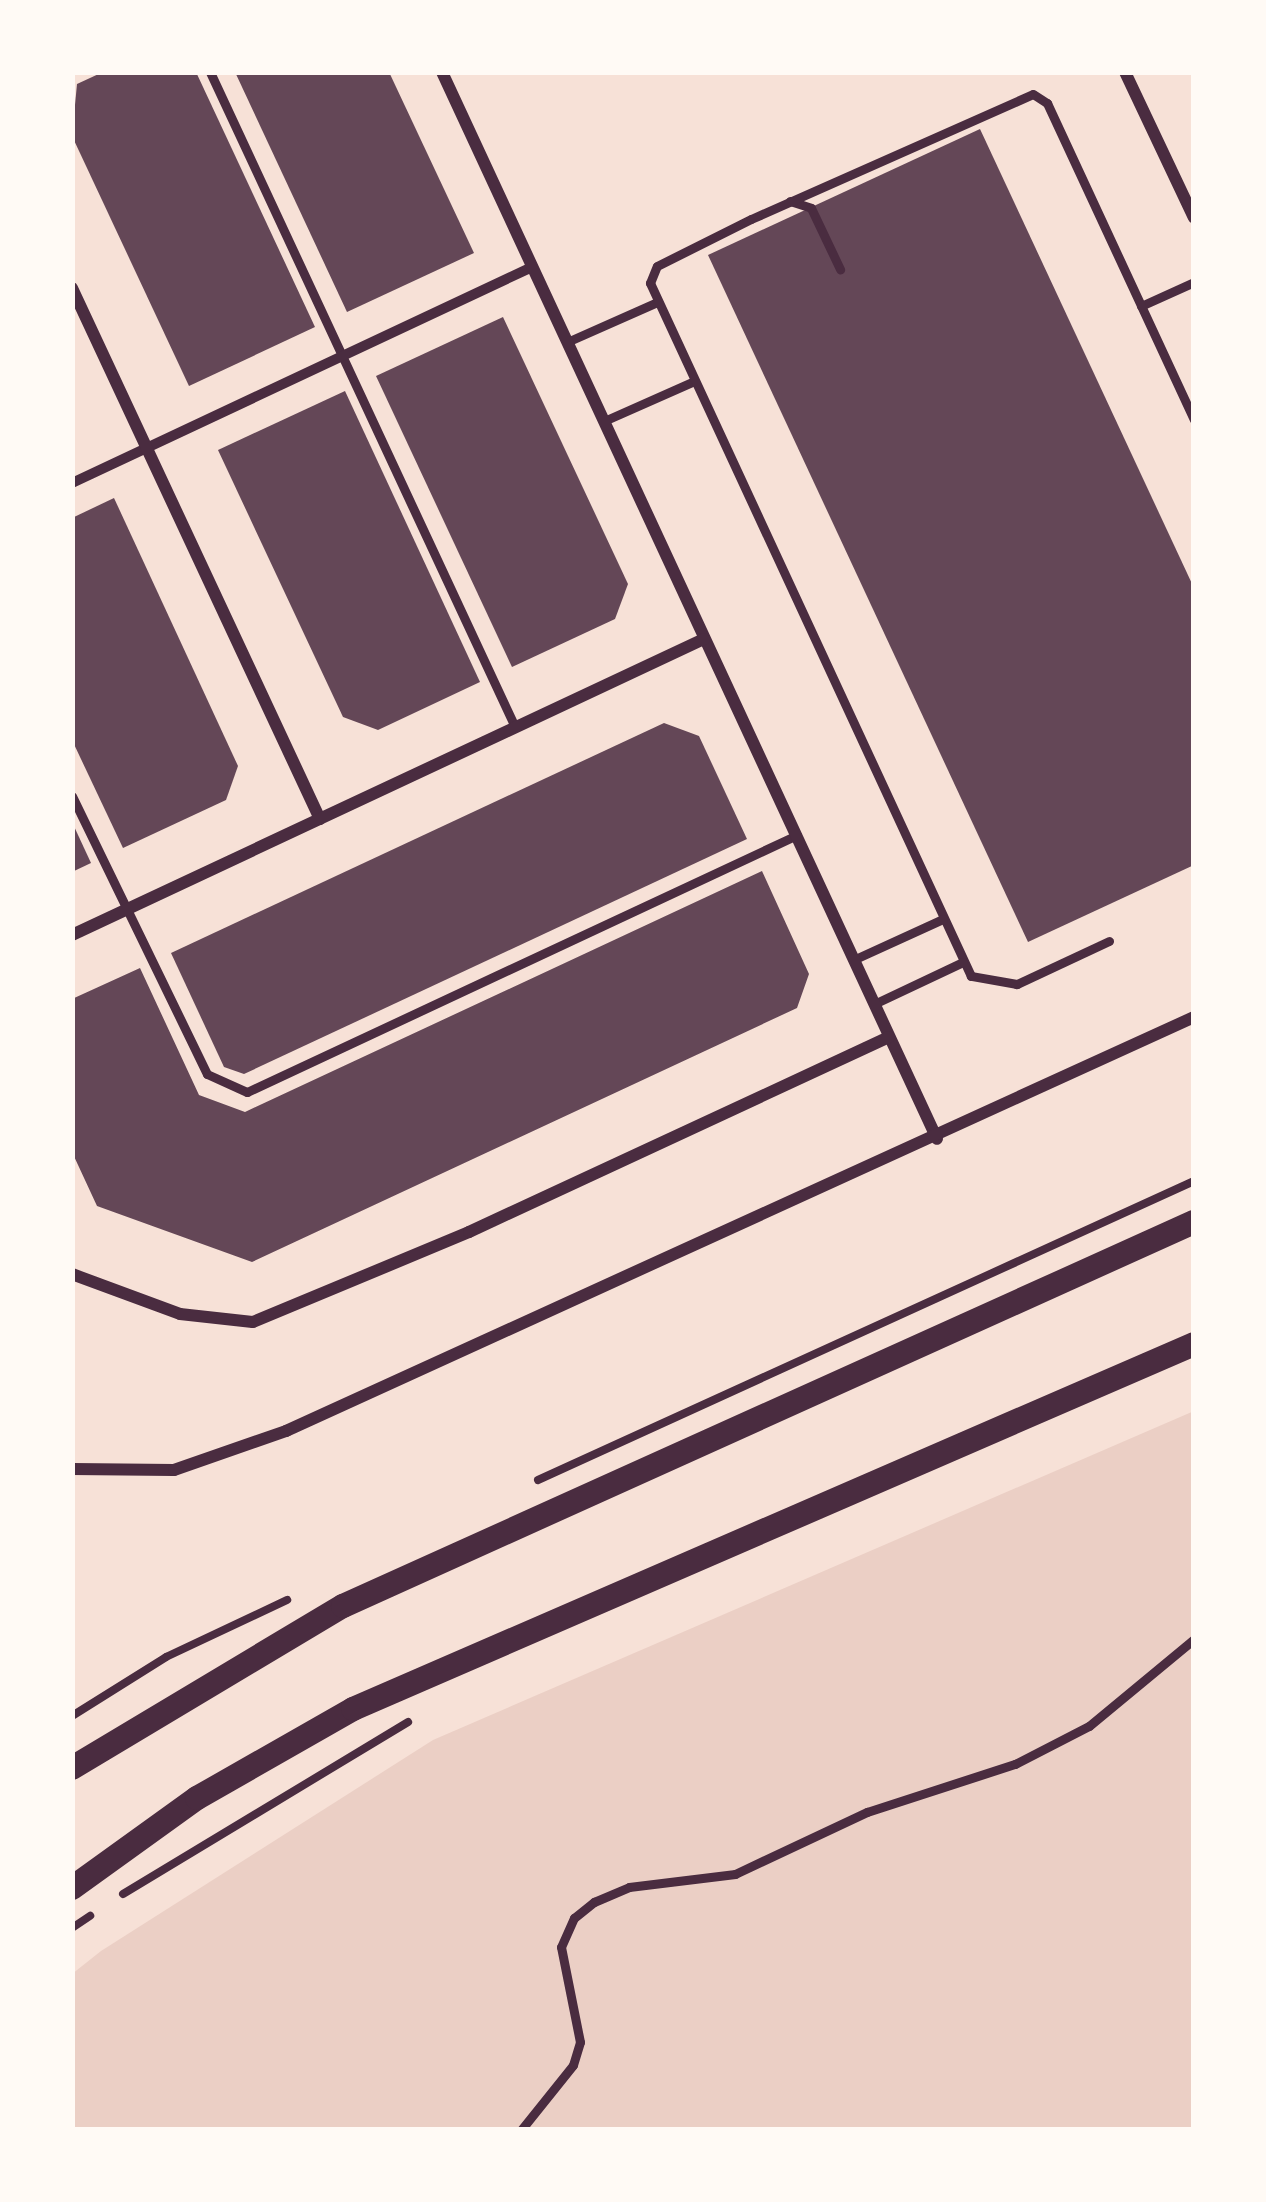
<!DOCTYPE html>
<style>
body{margin:0}
#map{position:relative;width:1266px;height:2202px;overflow:hidden;background:#f7e1d7;font-family:"Varela Round",sans-serif}
div>[style]{position:absolute}
.green>*{inset:0;background:#ebcfc5}
.building>*{inset:0;background:#644757}
.path>*{height:8px;margin:-4px;padding:0 4px;transform-origin:4px;border-radius:4px;background:#4a2c40}
.service>*{height:9px;margin:-4.5px;padding:0 4.5px;transform-origin:4.5px;border-radius:4.5px;background:#4a2c40}
.pedestrian>*{height:10px;margin:-5px;padding:0 5px;transform-origin:5px;border-radius:5px;background:#4a2c40}
.minor>*{height:12px;margin:-6px;padding:0 6px;transform-origin:6px;border-radius:6px;background:#4a2c40}
.secondary>*{height:24px;margin:-12px;padding:0 12px;transform-origin:12px;border-radius:12px;background:#4a2c40}
span{translate:-50% -50%;white-space:nowrap;text-align:center;line-height:1.15;-webkit-text-stroke:9px #fffaf5;paint-order:stroke}
.frame{position:absolute;inset:0;border:75px solid #fffaf5;pointer-events:none}
</style>
<div id="map">
<div class="green">
<i style="clip-path:polygon(1194px 1411px,1194px 2130px,72px 2130px,72px 1974px,101px 1951px,433px 1740px)"></i>
</div>
<div class="building">
<i style="clip-path:polygon(103px 72px,196px 72px,315px 327px,189px 386px,72px 136px,77px 84px)"></i>
<i style="clip-path:polygon(235px 72px,389px 72px,474px 253px,347px 312px)"></i>
<i style="clip-path:polygon(980px 129px,1194px 588px,1194px 865px,1028px 942px,708px 255px)"></i>
<i style="clip-path:polygon(503px 317px,628px 584px,615px 619px,512px 667px,376px 376px)"></i>
<i style="clip-path:polygon(345px 391px,480px 682px,378px 730px,343px 717px,218px 450px)"></i>
<i style="clip-path:polygon(114px 498px,238px 766px,226px 800px,123px 848px,72px 740px,72px 518px)"></i>
<i style="clip-path:polygon(664px 723px,699px 736px,747px 839px,244px 1074px,224px 1067px,171px 953px)"></i>
<i style="clip-path:polygon(72px 822px,91px 863px,72px 872px)"></i>
<i style="clip-path:polygon(762px 871px,809px 974px,797px 1008px,252px 1262px,97px 1206px,72px 1152px,72px 999px,140px 968px,199px 1095px,245px 1112px)"></i>
</div>
<div class="path">
<i style="left:538px;top:1480px;width:721px;rotate:-24.5deg"></i>
<i style="left:72px;top:1716px;width:111px;rotate:-32.1deg"></i>
<i style="left:166px;top:1657px;width:134px;rotate:-25.2deg"></i>
<i style="left:123px;top:1894px;width:333px;rotate:-31.1deg"></i>
<i style="left:72px;top:1928px;width:22px;rotate:-34deg"></i>
</div>
<div class="service">
<i style="left:210px;top:72px;width:723px;rotate:65.03deg"></i>
<i style="left:790px;top:201px;width:22px;rotate:18deg"></i>
<i style="left:811px;top:208px;width:68px;rotate:64.6deg"></i>
<i style="left:1141px;top:306px;width:58px;rotate:-24.4deg"></i>
<i style="left:567px;top:342px;width:96px;rotate:-23.9deg"></i>
<i style="left:604px;top:421px;width:96px;rotate:-23.9deg"></i>
<i style="left:72px;top:796px;width:309px;rotate:64.1deg"></i>
<i style="left:207px;top:1074px;width:44px;rotate:24.2deg"></i>
<i style="left:247px;top:1092px;width:607px;rotate:-25.05deg"></i>
<i style="left:1109px;top:941px;width:102px;rotate:154.9deg"></i>
<i style="left:1017px;top:984px;width:47px;rotate:-170.1deg"></i>
<i style="left:971px;top:976px;width:764px;rotate:-114.85deg"></i>
<i style="left:650px;top:283px;width:18px;rotate:-68deg"></i>
<i style="left:657px;top:266px;width:105px;rotate:-26.6deg"></i>
<i style="left:751px;top:219px;width:308px;rotate:-23.9deg"></i>
<i style="left:1033px;top:94px;width:17px;rotate:33deg"></i>
<i style="left:1047px;top:103px;width:349px;rotate:65.1deg"></i>
<i style="left:853px;top:960px;width:99px;rotate:-24.5deg"></i>
<i style="left:874px;top:1004px;width:98px;rotate:-25.3deg"></i>
<i style="left:521px;top:2130px;width:83px;rotate:-51.3deg"></i>
<i style="left:573px;top:2065px;width:24px;rotate:-73deg"></i>
<i style="left:580px;top:2042px;width:97px;rotate:-101.3deg"></i>
<i style="left:561px;top:1947px;width:32px;rotate:-66deg"></i>
<i style="left:574px;top:1918px;width:26px;rotate:-39deg"></i>
<i style="left:594px;top:1902px;width:38px;rotate:-23deg"></i>
<i style="left:629px;top:1887px;width:107px;rotate:-7deg"></i>
<i style="left:735px;top:1874px;width:146px;rotate:-25.2deg"></i>
<i style="left:867px;top:1812px;width:156px;rotate:-18deg"></i>
<i style="left:1015px;top:1764px;width:83px;rotate:-27.2deg"></i>
<i style="left:1089px;top:1726px;width:136px;rotate:-39.6deg"></i>
</div>
<div class="pedestrian">
<i style="left:72px;top:483px;width:508px;rotate:-25.15deg"></i>
</div>
<div class="minor">
<i style="left:442px;top:72px;width:1176px;rotate:65.11deg"></i>
<i style="left:1125px;top:72px;width:161px;rotate:64.7deg"></i>
<i style="left:72px;top:288px;width:586px;rotate:64.97deg"></i>
<i style="left:72px;top:935px;width:698px;rotate:-25.1deg"></i>
<i style="left:72px;top:1274px;width:115px;rotate:20.3deg"></i>
<i style="left:180px;top:1314px;width:73px;rotate:6.3deg"></i>
<i style="left:253px;top:1322px;width:234px;rotate:-22.6deg"></i>
<i style="left:469px;top:1232px;width:463px;rotate:-24.9deg"></i>
<i style="left:72px;top:1469px;width:102px;rotate:0.6deg"></i>
<i style="left:174px;top:1470px;width:119px;rotate:-19.2deg"></i>
<i style="left:286px;top:1431px;width:998px;rotate:-24.51deg"></i>
</div>
<div class="secondary">
<i style="left:72px;top:1768px;width:316px;rotate:-30.9deg"></i>
<i style="left:343px;top:1606px;width:934px;rotate:-24.29deg"></i>
<i style="left:72px;top:1888px;width:154px;rotate:-35.8deg"></i>
<i style="left:197px;top:1798px;width:180px;rotate:-29.7deg"></i>
<i style="left:353px;top:1709px;width:917px;rotate:-23.46deg"></i>
</div>
<div class="frame"></div>
</div>
